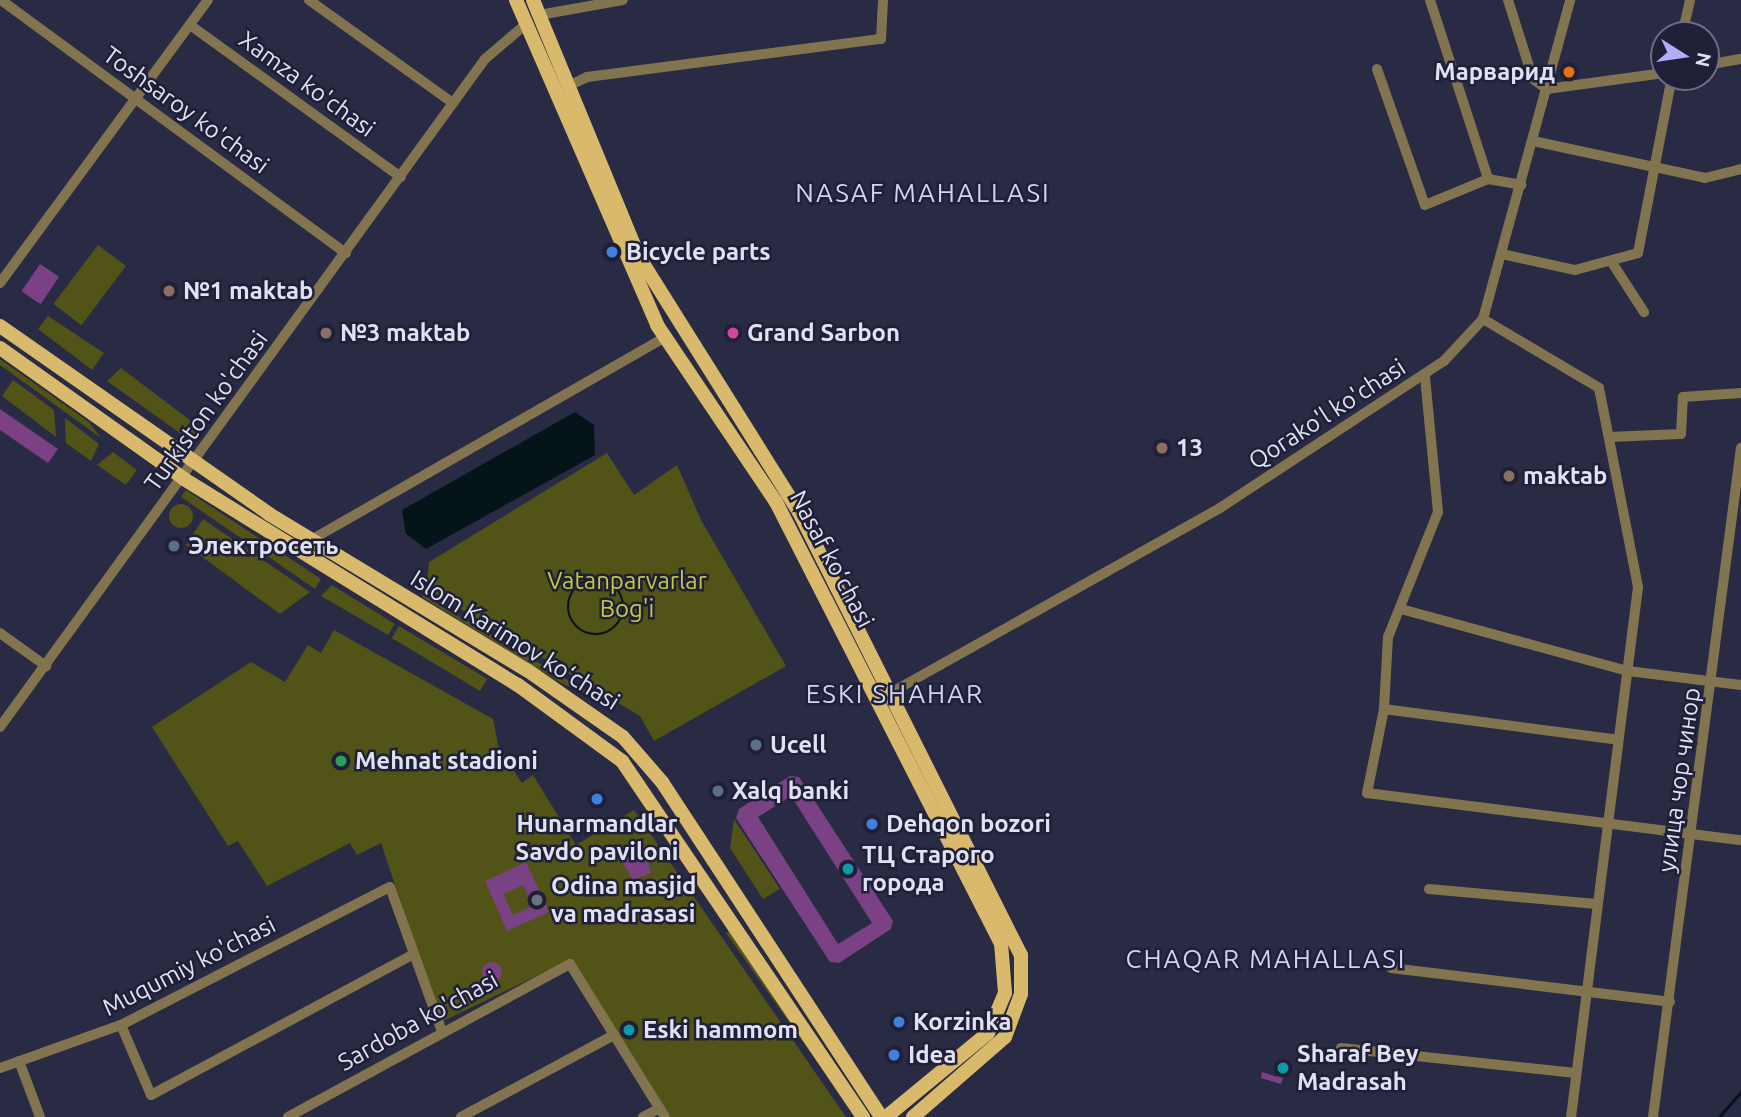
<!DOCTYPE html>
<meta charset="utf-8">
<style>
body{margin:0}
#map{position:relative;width:1741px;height:1117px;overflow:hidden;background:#292a43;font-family:Ubuntu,sans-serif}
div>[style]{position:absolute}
.green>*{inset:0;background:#515317;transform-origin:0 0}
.round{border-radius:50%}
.water>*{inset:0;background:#041418}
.stream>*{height:2.5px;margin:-1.25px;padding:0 1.25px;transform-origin:1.25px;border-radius:1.25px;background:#041418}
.stream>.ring{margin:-1.25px;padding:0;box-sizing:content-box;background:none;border:2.5px solid #041418;border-radius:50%}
.building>*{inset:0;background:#7a4285;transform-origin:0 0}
.minor>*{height:10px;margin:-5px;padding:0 5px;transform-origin:5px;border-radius:5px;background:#82744f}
.major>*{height:14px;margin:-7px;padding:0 7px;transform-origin:7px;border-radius:7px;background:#d9ba6c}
.dots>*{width:19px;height:19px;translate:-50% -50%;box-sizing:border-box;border:4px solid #1f2038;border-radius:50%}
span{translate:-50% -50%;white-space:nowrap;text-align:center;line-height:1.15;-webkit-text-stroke:5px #1f2038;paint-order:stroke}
.poi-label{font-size:24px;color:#e0e2f3;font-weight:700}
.right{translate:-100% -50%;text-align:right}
.left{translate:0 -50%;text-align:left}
.street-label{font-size:24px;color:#e0e2f3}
.park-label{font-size:24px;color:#c5c842}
.neighbourhood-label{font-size:26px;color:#cfd3f4;letter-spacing:2px}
.north{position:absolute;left:1650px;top:21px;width:70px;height:70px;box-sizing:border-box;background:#1f2038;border:2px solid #6c6e83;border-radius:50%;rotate:102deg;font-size:19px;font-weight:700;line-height:28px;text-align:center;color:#e0e2f3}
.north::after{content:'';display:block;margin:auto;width:24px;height:32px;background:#b1adfa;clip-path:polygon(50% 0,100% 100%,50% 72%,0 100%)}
</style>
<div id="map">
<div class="green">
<i style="left:98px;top:245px;width:35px;height:74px;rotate:37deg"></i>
<i style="clip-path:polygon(48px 316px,104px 353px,92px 370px,38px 329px)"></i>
<i style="clip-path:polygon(0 359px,89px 422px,101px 438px,0 365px)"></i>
<i style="clip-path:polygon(121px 368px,199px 427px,191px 441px,107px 381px)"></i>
<i style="clip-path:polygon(13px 380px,54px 410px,56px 437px,2px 396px)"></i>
<i style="clip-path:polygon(65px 418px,99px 444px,91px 461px,66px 443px)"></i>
<i style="clip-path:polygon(113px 452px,137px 470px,126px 485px,97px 465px)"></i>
<i style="clip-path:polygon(607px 453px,634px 495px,677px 465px,701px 520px,786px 666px,654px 741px,640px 716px,432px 592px,427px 580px,429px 562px)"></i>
<i style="clip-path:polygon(186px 490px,321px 579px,315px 589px,181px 497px)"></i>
<i class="round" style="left:169px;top:504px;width:24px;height:24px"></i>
<i style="clip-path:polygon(203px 519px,310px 592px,280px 614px,186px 545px)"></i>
<i style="clip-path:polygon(332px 585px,395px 624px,388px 635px,321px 596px)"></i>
<i style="clip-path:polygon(422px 597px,423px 595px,614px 707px,561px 683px)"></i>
<i style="left:399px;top:626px;width:103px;height:14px;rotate:31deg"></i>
<i style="clip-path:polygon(334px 630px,493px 719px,499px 749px,522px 783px,533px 775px,576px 845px,634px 810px,846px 1117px,668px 1117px,572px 959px,441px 1022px,381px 843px,357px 855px,350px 843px,267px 886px,238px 841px,228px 846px,152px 727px,251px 662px,285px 682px,308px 645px,321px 653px)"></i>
<i style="clip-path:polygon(734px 819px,780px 889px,763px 899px,730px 848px)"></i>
<i style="clip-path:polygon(732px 929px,856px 1117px,726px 933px)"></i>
</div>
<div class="water">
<i style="clip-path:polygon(575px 412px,594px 425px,595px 455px,426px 549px,406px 534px,402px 510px)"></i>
</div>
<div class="stream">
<i class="ring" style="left:568px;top:579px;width:53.5px;height:53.5px"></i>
<i style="left:1719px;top:1117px;width:33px;rotate:-49deg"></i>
</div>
<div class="building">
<i style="left:40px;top:264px;width:23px;height:33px;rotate:34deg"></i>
<i style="clip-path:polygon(0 409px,58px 449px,48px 463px,0 430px)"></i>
<i style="clip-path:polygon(evenodd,790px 776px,799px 777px,893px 921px,891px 929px,839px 963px,830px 962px,736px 818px,739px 809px,790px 776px,791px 796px,872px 923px,838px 944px,758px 817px,791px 796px)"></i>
<i style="clip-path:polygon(642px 843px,651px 873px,633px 880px,618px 855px)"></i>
<i style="clip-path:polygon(evenodd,526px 862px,549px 912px,507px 931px,485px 881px,526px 862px,523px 885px,533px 906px,513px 915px,503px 894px,523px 885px)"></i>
<i class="round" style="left:482px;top:962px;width:20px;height:20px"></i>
<i style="clip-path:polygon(1282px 1059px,1288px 1061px,1281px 1084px,1261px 1078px,1262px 1072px,1277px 1077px)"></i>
</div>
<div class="minor">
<i style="left:1px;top:0;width:428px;rotate:36.3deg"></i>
<i style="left:309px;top:0;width:177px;rotate:35.6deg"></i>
<i style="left:1430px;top:0;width:188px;rotate:72deg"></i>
<i style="left:1488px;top:179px;width:34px;rotate:10deg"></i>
<i style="left:1508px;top:0;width:83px;rotate:72.4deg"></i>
<i style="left:1533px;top:79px;width:17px;rotate:36deg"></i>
<i style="left:1547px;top:89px;width:118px;rotate:-7.8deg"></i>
<i style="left:539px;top:15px;width:85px;rotate:-10.1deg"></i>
<i style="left:190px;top:25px;width:260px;rotate:35.8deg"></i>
<i style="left:1682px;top:35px;width:36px;rotate:-77deg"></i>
<i style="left:1706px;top:65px;width:36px;rotate:-10deg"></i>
<i style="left:1377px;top:69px;width:144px;rotate:70.6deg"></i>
<i style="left:1425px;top:205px;width:68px;rotate:-22.4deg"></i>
<i style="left:568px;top:86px;width:21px;rotate:-25deg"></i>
<i style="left:587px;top:77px;width:296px;rotate:-7.4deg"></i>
<i style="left:881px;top:39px;width:39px;rotate:-87deg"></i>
<i style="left:1533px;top:141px;width:176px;rotate:12.1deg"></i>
<i style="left:1705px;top:178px;width:37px;rotate:-14deg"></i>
<i style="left:1502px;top:254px;width:75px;rotate:12.4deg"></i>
<i style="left:1575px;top:270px;width:65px;rotate:-15.1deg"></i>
<i style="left:1638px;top:253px;width:179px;rotate:-79.1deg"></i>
<i style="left:1611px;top:261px;width:61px;rotate:57.1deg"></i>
<i style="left:0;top:283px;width:351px;rotate:-53.7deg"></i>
<i style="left:1483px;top:319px;width:135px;rotate:30.7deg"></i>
<i style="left:1599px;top:388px;width:203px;rotate:78.9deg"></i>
<i style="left:1638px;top:587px;width:534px;rotate:97.2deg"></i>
<i style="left:1425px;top:377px;width:136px;rotate:84.5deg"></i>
<i style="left:1438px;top:512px;width:135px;rotate:111.8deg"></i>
<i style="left:1388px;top:637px;width:72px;rotate:93.2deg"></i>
<i style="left:1384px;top:709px;width:86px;rotate:101.4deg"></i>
<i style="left:1367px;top:793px;width:377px;rotate:7.2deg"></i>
<i style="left:1609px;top:437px;width:72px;rotate:-2.4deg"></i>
<i style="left:1681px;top:434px;width:37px;rotate:-87deg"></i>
<i style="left:1683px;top:397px;width:58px;rotate:-3.9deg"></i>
<i style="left:311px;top:540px;width:409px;rotate:-29.8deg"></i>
<i style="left:1401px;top:609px;width:235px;rotate:15.3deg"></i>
<i style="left:1628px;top:671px;width:114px;rotate:7.1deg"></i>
<i style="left:0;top:633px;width:57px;rotate:35.7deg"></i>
<i style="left:885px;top:696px;width:384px;rotate:-29.3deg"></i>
<i style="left:1220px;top:508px;width:268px;rotate:-33.3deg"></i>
<i style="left:1444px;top:361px;width:57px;rotate:-47.1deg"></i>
<i style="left:1483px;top:319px;width:331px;rotate:-74.7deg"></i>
<i style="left:1384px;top:709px;width:236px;rotate:7.5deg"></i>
<i style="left:0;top:727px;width:825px;rotate:-54.02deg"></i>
<i style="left:485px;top:59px;width:54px;rotate:-40.5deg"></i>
<i style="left:1429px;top:889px;width:168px;rotate:5.1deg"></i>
<i style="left:1391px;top:968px;width:281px;rotate:6.9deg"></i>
<i style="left:121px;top:1025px;width:76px;rotate:66.8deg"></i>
<i style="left:151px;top:1095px;width:298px;rotate:-28.2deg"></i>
<i style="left:1341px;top:1048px;width:236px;rotate:6.1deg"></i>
<i style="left:19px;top:1061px;width:60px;rotate:69.4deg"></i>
<i style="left:0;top:1068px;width:128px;rotate:-19.6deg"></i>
<i style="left:121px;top:1025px;width:302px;rotate:-27.2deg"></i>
<i style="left:390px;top:887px;width:151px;rotate:70.2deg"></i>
<i style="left:288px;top:1117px;width:321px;rotate:-28.5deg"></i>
<i style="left:570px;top:964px;width:180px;rotate:58.2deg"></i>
<i style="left:461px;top:1117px;width:174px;rotate:-28.2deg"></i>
<i style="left:643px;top:1117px;width:19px;rotate:-28deg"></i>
<i style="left:1653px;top:1117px;width:675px;rotate:-82.51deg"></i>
</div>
<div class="major">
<i style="left:516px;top:0;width:354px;rotate:66.5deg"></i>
<i style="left:657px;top:325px;width:213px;rotate:56.1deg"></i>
<i style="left:776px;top:502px;width:495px;rotate:63deg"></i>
<i style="left:1001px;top:943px;width:50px;rotate:85.4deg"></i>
<i style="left:1005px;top:993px;width:43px;rotate:113deg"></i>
<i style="left:988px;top:1033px;width:132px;rotate:140.5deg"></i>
<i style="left:533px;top:0;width:278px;rotate:67.6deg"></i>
<i style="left:639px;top:257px;width:301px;rotate:57.9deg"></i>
<i style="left:799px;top:512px;width:496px;rotate:63.4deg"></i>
<i style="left:1021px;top:955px;width:39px;rotate:90deg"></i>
<i style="left:1021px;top:994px;width:46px;rotate:110.4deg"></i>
<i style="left:1005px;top:1037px;width:122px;rotate:139deg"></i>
<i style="left:0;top:326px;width:328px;rotate:34.9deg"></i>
<i style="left:269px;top:514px;width:301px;rotate:31.2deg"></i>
<i style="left:527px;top:670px;width:117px;rotate:34.9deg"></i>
<i style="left:623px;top:737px;width:60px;rotate:49.1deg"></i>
<i style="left:662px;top:782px;width:400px;rotate:56.8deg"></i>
<i style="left:0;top:348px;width:226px;rotate:35.4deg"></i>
<i style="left:184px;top:479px;width:392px;rotate:31.7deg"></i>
<i style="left:518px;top:685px;width:129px;rotate:36.2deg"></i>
<i style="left:622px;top:761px;width:430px;rotate:55.9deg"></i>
</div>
<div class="dots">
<i style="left:1569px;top:72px;background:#e8710a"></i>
<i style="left:612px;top:252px;background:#3f7fe0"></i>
<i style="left:169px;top:291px;background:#8d6e63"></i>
<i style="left:326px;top:333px;background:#8d6e63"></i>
<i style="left:733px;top:333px;background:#d1479c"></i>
<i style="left:1162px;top:448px;background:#8d6e63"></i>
<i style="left:1509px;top:476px;background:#8d6e63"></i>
<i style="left:174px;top:546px;background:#5c6f8a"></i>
<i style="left:756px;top:745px;background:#5c6f8a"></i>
<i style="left:341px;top:761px;background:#2e9e5b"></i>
<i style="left:718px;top:791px;background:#5c6f8a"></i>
<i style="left:597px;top:799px;background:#3f7fe0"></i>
<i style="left:872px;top:824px;background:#3f7fe0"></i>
<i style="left:848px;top:869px;background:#0f9aa8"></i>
<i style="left:537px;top:900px;background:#6b7280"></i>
<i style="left:899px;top:1022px;background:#3f7fe0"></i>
<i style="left:629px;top:1030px;background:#0f9aa8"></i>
<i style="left:894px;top:1055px;background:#3f7fe0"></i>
<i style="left:1283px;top:1068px;background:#0f9aa8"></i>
</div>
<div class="poi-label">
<span class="right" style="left:1555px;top:72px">Марварид</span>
<span class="left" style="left:626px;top:252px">Bicycle parts</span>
<span class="left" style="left:183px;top:291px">№1 maktab</span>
<span class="left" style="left:340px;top:333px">№3 maktab</span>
<span class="left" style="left:747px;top:333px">Grand Sarbon</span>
<span class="left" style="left:1176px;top:448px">13</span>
<span class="left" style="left:1523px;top:476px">maktab</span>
<span class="left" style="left:188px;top:546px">Электросеть</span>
<span class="left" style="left:770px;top:745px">Ucell</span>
<span class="left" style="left:355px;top:761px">Mehnat stadioni</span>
<span class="left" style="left:732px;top:791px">Xalq banki</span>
<span style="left:597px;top:838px">Hunarmandlar<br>Savdo paviloni</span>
<span class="left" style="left:886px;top:824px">Dehqon bozori</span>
<span class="left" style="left:862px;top:869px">ТЦ Старого<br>города</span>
<span class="left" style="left:551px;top:900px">Odina masjid<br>va madrasasi</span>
<span class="left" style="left:913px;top:1022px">Korzinka</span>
<span class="left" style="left:643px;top:1030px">Eski hammom</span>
<span class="left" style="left:1297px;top:1068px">Sharaf Bey<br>Madrasah</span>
<span class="left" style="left:908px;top:1055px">Idea</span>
</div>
<div class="street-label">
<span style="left:307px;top:84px;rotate:36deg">Xamza ko'chasi</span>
<span style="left:186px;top:110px;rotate:36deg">Toshsaroy ko'chasi</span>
<span style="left:206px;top:411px;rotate:-54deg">Turkiston ko'chasi</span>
<span style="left:1327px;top:414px;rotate:-33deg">Qorako'l ko'chasi</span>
<span style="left:832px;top:559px;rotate:62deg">Nasaf ko‘chasi</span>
<span style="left:515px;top:640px;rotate:32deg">Islom Karimov ko‘chasi</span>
<span style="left:1679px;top:780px;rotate:-82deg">улица чор чинор</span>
<span style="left:189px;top:966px;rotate:-27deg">Muqumiy ko'chasi</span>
<span style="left:418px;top:1021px;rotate:-29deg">Sardoba ko'chasi</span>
</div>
<div class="park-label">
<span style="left:627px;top:595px">Vatanparvarlar<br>Bog'i</span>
</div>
<div class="neighbourhood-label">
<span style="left:923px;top:193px">NASAF MAHALLASI</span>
<span style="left:895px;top:694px">ESKI SHAHAR</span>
<span style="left:1266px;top:959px">CHAQAR MAHALLASI</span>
</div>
<div class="north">N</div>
</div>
